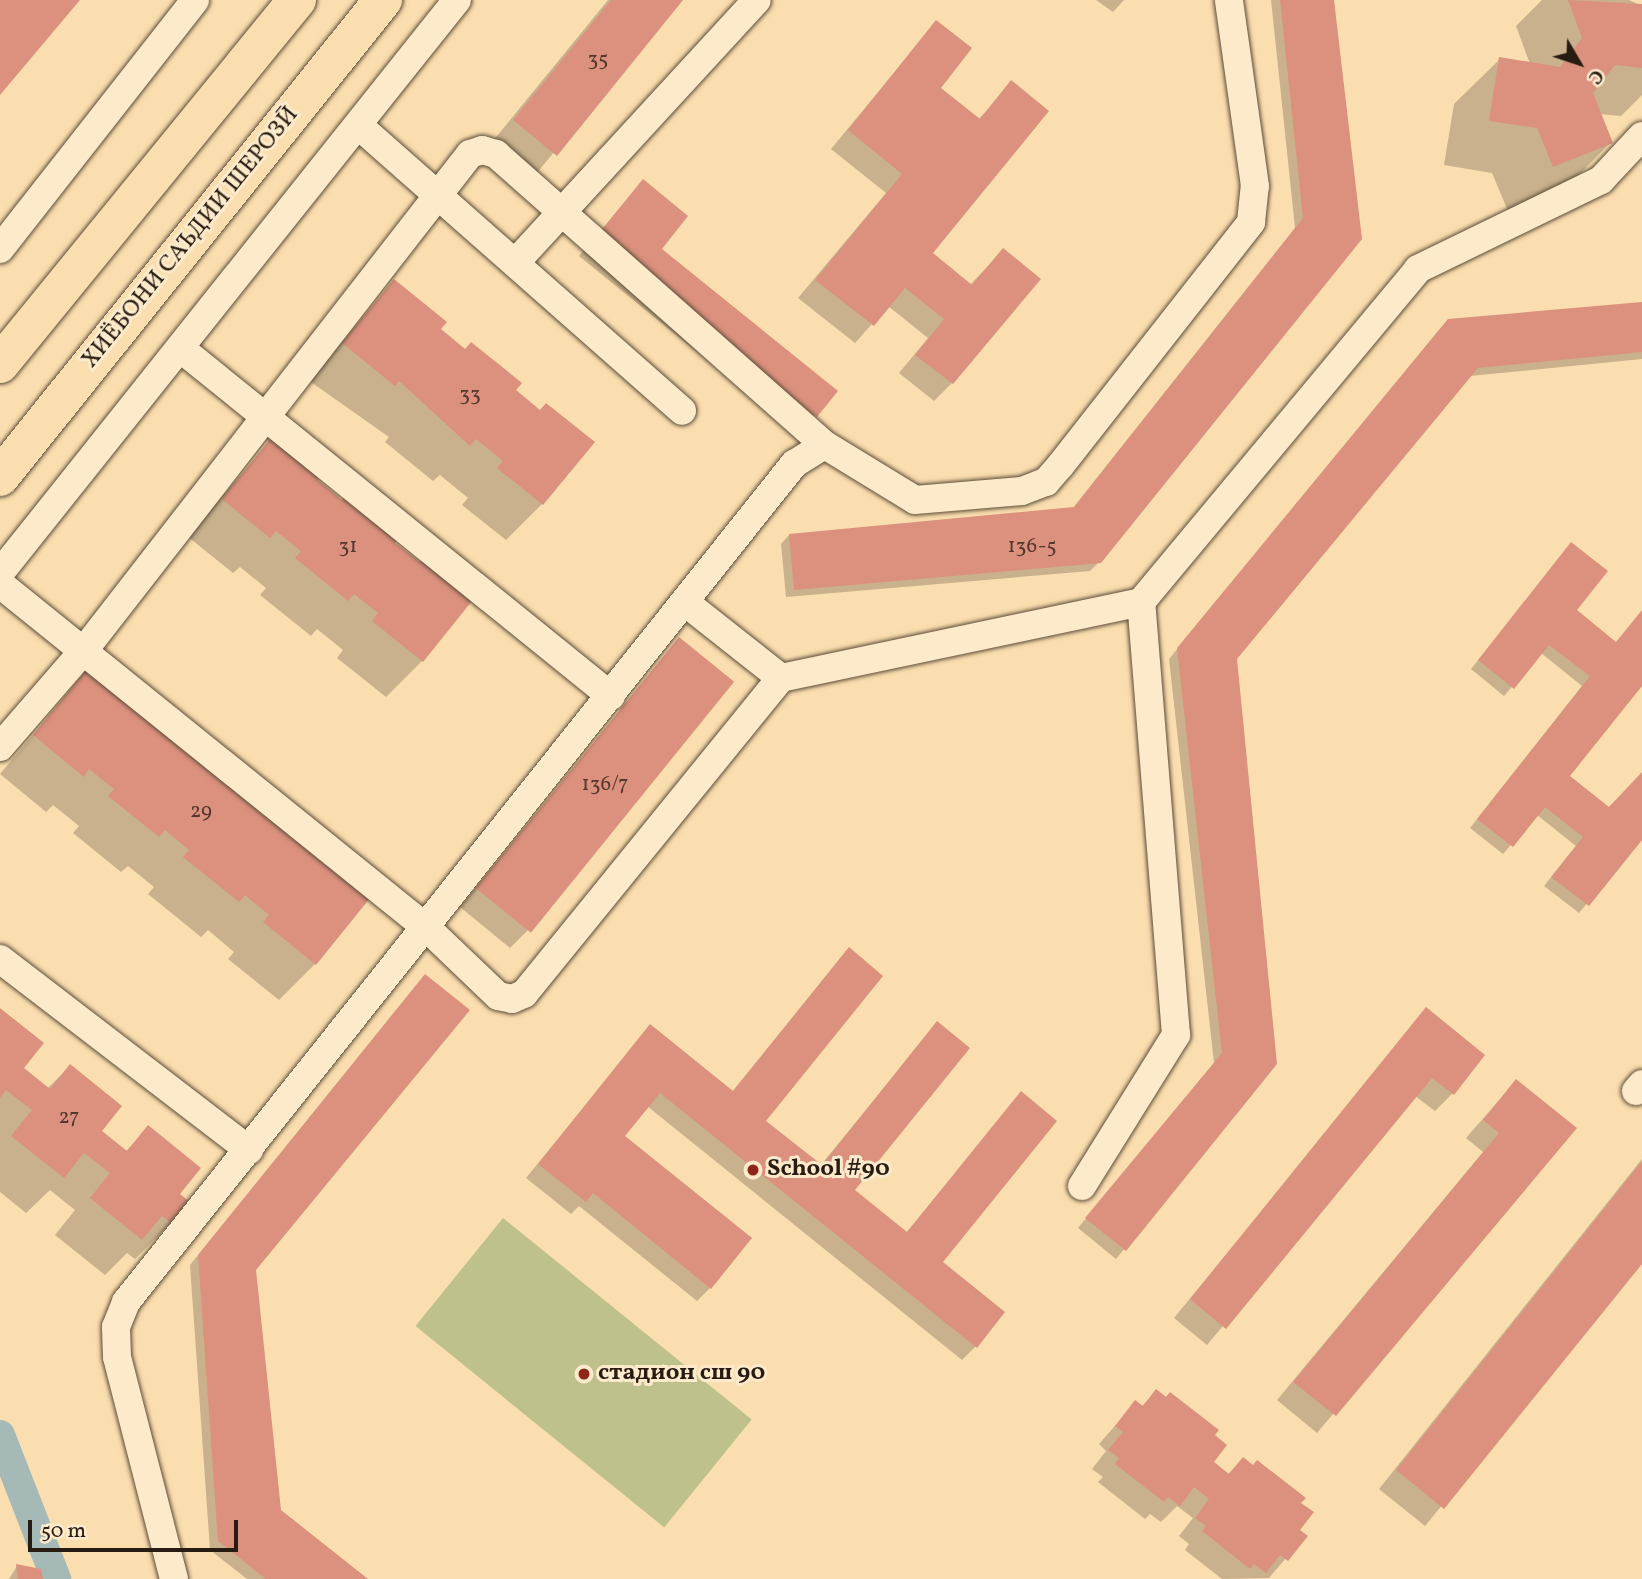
<!DOCTYPE html>
<meta charset="utf-8">
<style>
body{margin:0}
#map{position:relative;width:1642px;height:1579px;overflow:hidden;background:#fbdeaf;font-family:Vollkorn,serif}
div>[style]{position:absolute}
.green>*{inset:0;background:#bec18b;transform-origin:0 0}
.shadow>*{inset:0;background:#0003}
.canal>*{height:30px;margin:-15px;padding:0 15px;transform-origin:15px;border-radius:15px;background:#a5b9b7}
.building>*{inset:0;background:#db917d;transform-origin:0 0}
.roads{filter:drop-shadow(0 0 2px #5c4c39) drop-shadow(0 0 2px #5c4c39)}
.street>*{height:28px;margin:-14px;padding:0 14px;transform-origin:14px;border-radius:14px;background:#fceacb}
.primary>*{height:38px;margin:-19px;padding:0 19px;transform-origin:19px;border-radius:19px;background:#fbdeaf}
.dots>*{width:19px;height:19px;translate:-50% -50%;box-sizing:border-box;border:4px solid #fceacb;border-radius:50%}
span{translate:-50% -50%;white-space:nowrap;text-align:center;line-height:1.15;-webkit-text-stroke:6px #fceacb;paint-order:stroke}
.number-label{font-size:21px;color:#54382d}
.number-label span{-webkit-text-stroke-width:0}
.street-label{font-size:24px;color:#271b12}
.poi-label{font-size:24px;color:#271b12;font-weight:700}
.left{translate:0 -50%;text-align:left}
.north{position:absolute;left:1544px;top:28px;width:70px;height:70px;-webkit-text-stroke:5px #fceacb;paint-order:stroke;rotate:129deg;font-size:19px;font-weight:700;line-height:28px;text-align:center;color:#271b12}
.north::after{content:'';display:block;margin:auto;width:24px;height:32px;background:#271b12;clip-path:polygon(50% 0,100% 100%,50% 72%,0 100%)}
.scale{position:absolute;left:28px;top:1520px;width:210px;height:32px;box-sizing:border-box;border:4px solid #271b12;border-top:0;padding-left:9px;font-size:21px;line-height:24px;white-space:nowrap;color:#271b12;-webkit-text-stroke:5px #fceacb;paint-order:stroke}
</style>
<div id="map">
<div class="green">
<i style="left:503px;top:1218px;width:320px;height:139px;rotate:39deg"></i>
</div>
<div class="shadow">
<i style="clip-path:polygon(608px 0,681px 0,530px 181px,488px 147px)"></i>
<i style="clip-path:polygon(1096px 0,1124px 0,1113px 12px)"></i>
<i style="clip-path:polygon(1271px 0,1332px 0,1360px 238px,1100px 561px,1090px 571px,786px 597px,781px 544px,789px 535px,1073px 508px,1295px 228px)"></i>
<i style="clip-path:polygon(1542px 0,1629px 0,1642px 6px,1642px 95px,1621px 116px,1599px 114px,1611px 142px,1566px 188px,1508px 211px,1492px 173px,1444px 165px,1454px 104px,1500px 59px,1530px 64px,1516px 26px)"></i>
<i style="clip-path:polygon(936px 22px,938px 88px,978px 120px,1011px 83px,930px 254px,970px 285px,1003px 250px,952px 383px,934px 401px,899px 373px,928px 338px,888px 306px,855px 343px,798px 298px,886px 193px,831px 149px)"></i>
<i style="clip-path:polygon(643px 181px,659px 249px,835px 392px,798px 434px,579px 256px)"></i>
<i style="clip-path:polygon(394px 282px,438px 330px,540px 412px,542px 504px,506px 540px,462px 505px,468px 498px,440px 475px,433px 481px,385px 442px,389px 437px,308px 380px)"></i>
<i style="clip-path:polygon(1642px 304px,1642px 359px,1470px 376px,1235px 659px,1275px 1063px,1116px 1259px,1078px 1228px,1214px 1063px,1169px 659px,1439px 330px)"></i>
<i style="clip-path:polygon(275px 436px,315px 480px,419px 564px,422px 661px,386px 697px,337px 658px,343px 650px,317px 629px,311px 636px,260px 595px,266px 588px,240px 567px,233px 573px,187px 536px)"></i>
<i style="clip-path:polygon(1571px 544px,1574px 611px,1616px 644px,1642px 611px,1642px 683px,1568px 777px,1608px 808px,1642px 775px,1642px 838px,1579px 913px,1544px 886px,1576px 846px,1537px 815px,1503px 854px,1470px 828px,1582px 686px,1541px 653px,1504px 696px,1471px 669px)"></i>
<i style="clip-path:polygon(679px 640px,528px 930px,510px 948px,460px 907px)"></i>
<i style="clip-path:polygon(92px 665px,315px 964px,279px 1000px,228px 959px,234px 952px,208px 930px,201px 937px,148px 894px,154px 887px,128px 866px,121px 872px,73px 833px,79px 826px,53px 805px,46px 812px,0 774px)"></i>
<i style="clip-path:polygon(849px 949px,764px 1121px,820px 1166px,937px 1023px,853px 1190px,906px 1233px,1021px 1094px,941px 1263px,976px 1346px,962px 1360px,647px 1106px,623px 1136px,710px 1288px,697px 1301px,579px 1206px,571px 1214px,526px 1178px,650px 1026px,732px 1092px)"></i>
<i style="clip-path:polygon(417px 985px,254px 1269px,279px 1511px,365px 1579px,247px 1579px,210px 1550px,190px 1265px)"></i>
<i style="clip-path:polygon(0 1010px,22px 1068px,47px 1089px,70px 1066px,100px 1131px,125px 1152px,149px 1128px,177px 1194px,171px 1223px,135px 1259px,127px 1253px,105px 1275px,55px 1235px,75px 1210px,50px 1190px,26px 1213px,0 1192px)"></i>
<i style="clip-path:polygon(1427px 1010px,1452px 1094px,1435px 1111px,1415px 1096px,1207px 1345px,1174px 1318px)"></i>
<i style="clip-path:polygon(1516px 1081px,1574px 1128px,1317px 1433px,1277px 1400px,1483px 1152px,1466px 1138px)"></i>
<i style="clip-path:polygon(1642px 1159px,1642px 1261px,1425px 1526px,1379px 1489px)"></i>
<i style="clip-path:polygon(1156px 1392px,1213px 1436px,1211px 1463px,1227px 1475px,1243px 1459px,1299px 1503px,1298px 1530px,1305px 1536px,1269px 1578px,1222px 1579px,1185px 1550px,1189px 1544px,1179px 1536px,1193px 1518px,1177px 1506px,1161px 1522px,1150px 1514px,1145px 1519px,1098px 1482px,1103px 1477px,1092px 1469px,1106px 1451px,1099px 1444px,1135px 1403px,1141px 1407px)"></i>
<i style="clip-path:polygon(17px 1566px,41px 1579px,9px 1579px)"></i>
</div>
<div class="canal">
<i style="left:0;top:1435px;width:155px;rotate:68.7deg"></i>
</div>
<div class="building">
<i style="clip-path:polygon(0 0,80px 0,0 95px)"></i>
<i style="clip-path:polygon(611px 0,683px 0,557px 156px,513px 120px)"></i>
<i style="clip-path:polygon(1280px 0,1334px 0,1362px 239px,1101px 563px,794px 590px,789px 534px,1074px 507px,1303px 218px)"></i>
<i style="clip-path:polygon(1568px 0,1642px 4px,1642px 68px,1615px 65px,1593px 93px,1613px 143px,1553px 167px,1537px 128px,1489px 121px,1499px 57px,1560px 67px,1582px 38px)"></i>
<i style="clip-path:polygon(936px 20px,972px 48px,941px 88px,980px 119px,1011px 80px,1049px 111px,933px 253px,972px 285px,1003px 248px,1041px 279px,953px 384px,915px 355px,944px 319px,905px 288px,874px 326px,815px 280px,902px 174px,848px 130px)"></i>
<i style="clip-path:polygon(643px 179px,688px 216px,662px 249px,838px 391px,817px 417px,595px 238px)"></i>
<i style="clip-path:polygon(394px 279px,447px 322px,441px 329px,465px 349px,471px 342px,522px 383px,516px 390px,540px 410px,546px 403px,595px 442px,543px 505px,497px 468px,503px 461px,476px 439px,470px 446px,399px 381px,395px 386px,342px 343px)"></i>
<i style="clip-path:polygon(1642px 302px,1642px 352px,1478px 368px,1237px 659px,1277px 1064px,1126px 1251px,1085px 1218px,1222px 1053px,1177px 648px,1448px 319px)"></i>
<i style="clip-path:polygon(275px 433px,324px 473px,318px 480px,342px 500px,348px 492px,401px 535px,395px 543px,420px 562px,426px 555px,476px 596px,423px 662px,372px 621px,378px 613px,354px 594px,348px 601px,295px 558px,301px 551px,276px 531px,270px 538px,222px 499px)"></i>
<i style="clip-path:polygon(1571px 542px,1608px 571px,1577px 610px,1616px 642px,1642px 610px,1642px 686px,1570px 776px,1609px 807px,1642px 772px,1642px 840px,1589px 906px,1551px 877px,1583px 837px,1545px 807px,1513px 847px,1477px 819px,1590px 676px,1549px 645px,1514px 689px,1478px 660px)"></i>
<i style="left:679px;top:637px;width:71px;height:323px;rotate:39deg"></i>
<i style="clip-path:polygon(92px 663px,375px 892px,316px 965px,263px 922px,269px 915px,245px 895px,239px 902px,183px 857px,189px 850px,165px 830px,159px 837px,108px 796px,114px 789px,89px 769px,84px 777px,33px 735px)"></i>
<i style="clip-path:polygon(849px 947px,883px 976px,766px 1121px,822px 1165px,937px 1021px,970px 1048px,855px 1190px,907px 1232px,1021px 1091px,1057px 1121px,943px 1262px,1005px 1312px,977px 1348px,660px 1093px,625px 1136px,752px 1238px,711px 1289px,593px 1193px,586px 1202px,538px 1164px,650px 1024px,733px 1091px)"></i>
<i style="clip-path:polygon(425px 974px,470px 1010px,256px 1270px,281px 1510px,368px 1579px,266px 1579px,218px 1541px,198px 1255px)"></i>
<i style="clip-path:polygon(1426px 1007px,1485px 1055px,1454px 1095px,1432px 1078px,1226px 1329px,1190px 1299px)"></i>
<i style="clip-path:polygon(0 1008px,44px 1043px,24px 1068px,50px 1089px,70px 1064px,122px 1106px,102px 1131px,127px 1151px,148px 1125px,201px 1168px,180px 1194px,190px 1202px,172px 1224px,162px 1216px,142px 1240px,90px 1198px,110px 1173px,84px 1153px,64px 1178px,11px 1136px,32px 1110px,6px 1090px,0 1098px)"></i>
<i style="clip-path:polygon(1516px 1079px,1577px 1128px,1336px 1416px,1293px 1382px,1499px 1133px,1483px 1120px)"></i>
<i style="clip-path:polygon(1642px 1161px,1642px 1264px,1444px 1509px,1396px 1470px)"></i>
<i style="clip-path:polygon(1156px 1389px,1166px 1397px,1170px 1392px,1219px 1430px,1215px 1435px,1227px 1445px,1214px 1462px,1229px 1474px,1243px 1457px,1253px 1465px,1257px 1460px,1306px 1498px,1301px 1503px,1314px 1512px,1300px 1530px,1308px 1536px,1288px 1561px,1280px 1555px,1266px 1573px,1254px 1564px,1250px 1569px,1202px 1531px,1206px 1526px,1195px 1518px,1209px 1499px,1194px 1487px,1180px 1506px,1168px 1497px,1164px 1502px,1115px 1464px,1119px 1458px,1108px 1450px,1123px 1432px,1115px 1426px,1135px 1400px,1143px 1406px)"></i>
<i style="clip-path:polygon(16px 1564px,41px 1569px,43px 1579px,18px 1579px)"></i>
</div>
<div class="roads">
<div class="street">
<i style="left:358px;top:125px;width:432px;rotate:41.4deg"></i>
<i style="left:0;top:249px;width:316px;rotate:-51.9deg"></i>
<i style="left:515px;top:263px;width:357px;rotate:-47.4deg"></i>
<i style="left:180px;top:348px;width:554px;rotate:38.92deg"></i>
<i style="left:0;top:573px;width:733px;rotate:-51.43deg"></i>
<i style="left:0;top:584px;width:551px;rotate:38.89deg"></i>
<i style="left:429px;top:930px;width:95px;rotate:43.7deg"></i>
<i style="left:498px;top:996px;width:14px;rotate:12deg"></i>
<i style="left:512px;top:999px;width:13px;rotate:-23deg"></i>
<i style="left:524px;top:994px;width:407px;rotate:-50.9deg"></i>
<i style="left:686px;top:603px;width:121px;rotate:38.3deg"></i>
<i style="left:781px;top:678px;width:368px;rotate:-11.9deg"></i>
<i style="left:0;top:747px;width:130px;rotate:-49.1deg"></i>
<i style="left:85px;top:649px;width:627px;rotate:-52.13deg"></i>
<i style="left:470px;top:154px;width:13px;rotate:-18deg"></i>
<i style="left:482px;top:150px;width:15px;rotate:16deg"></i>
<i style="left:496px;top:154px;width:439px;rotate:41.5deg"></i>
<i style="left:0;top:959px;width:314px;rotate:37.5deg"></i>
<i style="left:1636px;top:1091px;width:9px;rotate:-49deg"></i>
<i style="left:1082px;top:1186px;width:178px;rotate:-58.1deg"></i>
<i style="left:1176px;top:1035px;width:434px;rotate:-94.6deg"></i>
<i style="left:1141px;top:602px;width:433px;rotate:-50.2deg"></i>
<i style="left:1418px;top:269px;width:203px;rotate:-25.9deg"></i>
<i style="left:1601px;top:180px;width:60px;rotate:-47deg"></i>
<i style="left:174px;top:1579px;width:229px;rotate:-104.4deg"></i>
<i style="left:117px;top:1357px;width:30px;rotate:-92deg"></i>
<i style="left:116px;top:1327px;width:27px;rotate:-68deg"></i>
<i style="left:126px;top:1302px;width:1072px;rotate:-51.44deg"></i>
<i style="left:794px;top:464px;width:36px;rotate:-32deg"></i>
<i style="left:825px;top:445px;width:105px;rotate:31.4deg"></i>
<i style="left:915px;top:500px;width:107px;rotate:-4.8deg"></i>
<i style="left:1022px;top:491px;width:26px;rotate:-21deg"></i>
<i style="left:1046px;top:482px;width:21px;rotate:-49deg"></i>
<i style="left:1060px;top:466px;width:310px;rotate:-51.9deg"></i>
<i style="left:1251px;top:222px;width:36px;rotate:-84deg"></i>
<i style="left:1255px;top:186px;width:188px;rotate:-98deg"></i>
</div>
<div class="primary">
<i style="left:0;top:364px;width:470px;rotate:-50.8deg"></i>
<i style="left:0;top:477px;width:612px;rotate:-51.24deg"></i>
</div>
</div>
<div class="dots">
<i style="left:753px;top:1170px;background:#8f2418"></i>
<i style="left:584px;top:1374px;background:#8f2418"></i>
</div>
<div class="number-label">
<span style="left:598px;top:60px">35</span>
<span style="left:470px;top:395px">33</span>
<span style="left:348px;top:547px">31</span>
<span style="left:1032px;top:547px">136-5</span>
<span style="left:605px;top:785px">136/7</span>
<span style="left:201px;top:812px">29</span>
<span style="left:69px;top:1118px">27</span>
</div>
<div class="street-label">
<span style="left:191px;top:238px;rotate:-51deg">ХИЁБОНИ САЪДИИ ШЕРОЗӢ</span>
</div>
<div class="poi-label">
<span class="left" style="left:767px;top:1170px">School #90</span>
<span class="left" style="left:598px;top:1374px">стадион сш 90</span>
</div>
<div class="north">С</div>
<div class="scale">50 m</div>
</div>
